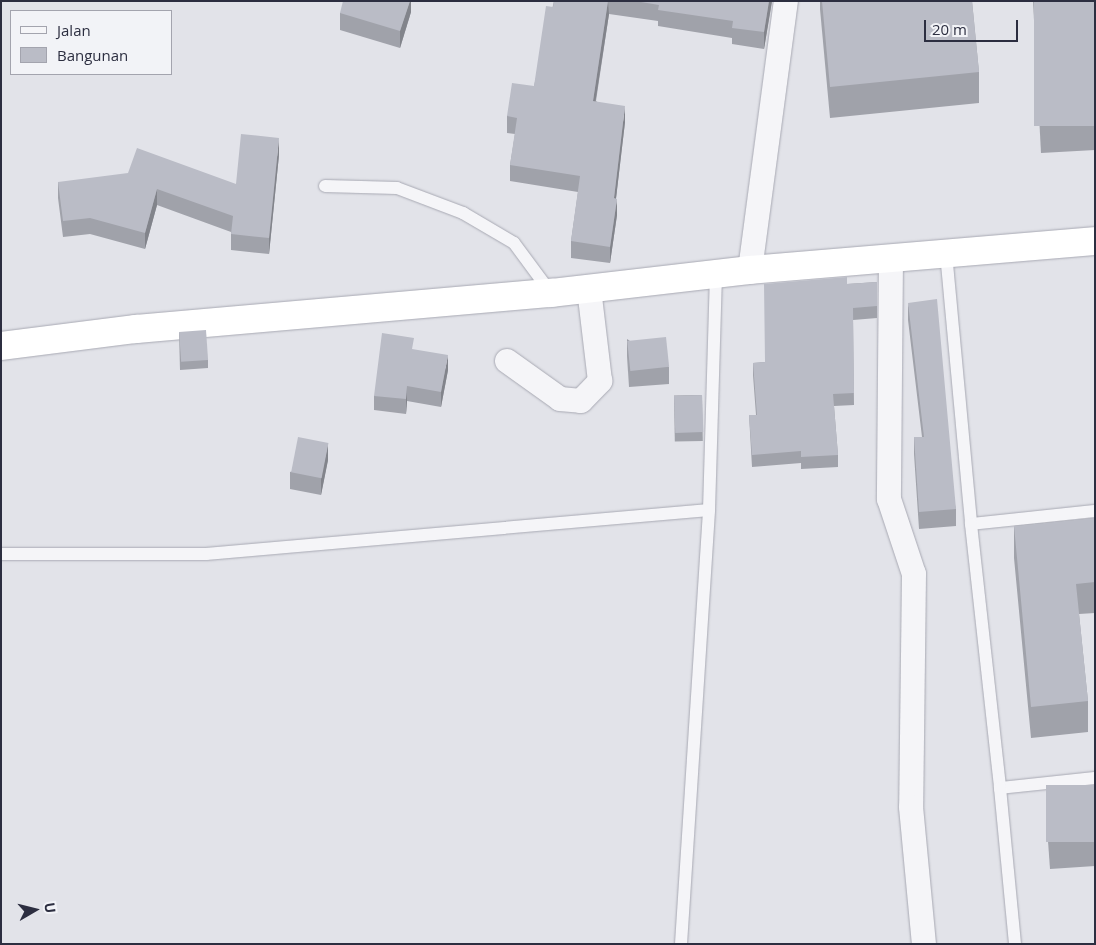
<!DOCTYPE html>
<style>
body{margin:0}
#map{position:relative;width:1096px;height:945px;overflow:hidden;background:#e2e3e9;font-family:"Open Sans",sans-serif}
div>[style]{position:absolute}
.roads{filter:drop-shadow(0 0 1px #a8a9b3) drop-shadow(0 0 1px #a8a9b3)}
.service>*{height:12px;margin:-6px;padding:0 6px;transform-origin:6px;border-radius:6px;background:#f5f5f8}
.minor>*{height:24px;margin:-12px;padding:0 12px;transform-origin:12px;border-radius:12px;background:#f5f5f8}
.trunk>*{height:28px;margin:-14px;padding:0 14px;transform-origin:14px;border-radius:14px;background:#fff}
.wall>*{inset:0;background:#a0a2aa;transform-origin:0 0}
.shaded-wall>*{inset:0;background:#82848b}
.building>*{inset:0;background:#babcc6;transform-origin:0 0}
span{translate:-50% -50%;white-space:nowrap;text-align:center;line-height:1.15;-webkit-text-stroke:5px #f2f3f7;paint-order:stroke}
.frame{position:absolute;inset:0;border:2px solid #2c2e40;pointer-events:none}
.legend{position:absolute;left:10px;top:10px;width:162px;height:65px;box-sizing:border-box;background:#f2f3f7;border:1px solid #a3a4ae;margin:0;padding:6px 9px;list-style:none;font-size:15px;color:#2c2e40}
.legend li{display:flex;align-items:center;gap:10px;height:25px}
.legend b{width:25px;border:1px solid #a3a4ae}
.north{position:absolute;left:10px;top:885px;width:50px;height:50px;-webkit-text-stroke:4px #f2f3f7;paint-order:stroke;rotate:82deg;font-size:14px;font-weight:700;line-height:20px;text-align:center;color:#2c2e40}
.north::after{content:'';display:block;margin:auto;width:18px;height:22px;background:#2c2e40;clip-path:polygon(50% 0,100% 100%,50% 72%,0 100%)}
.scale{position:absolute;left:924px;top:20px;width:94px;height:22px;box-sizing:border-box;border:2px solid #2c2e40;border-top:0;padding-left:6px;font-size:15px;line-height:18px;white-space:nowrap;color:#2c2e40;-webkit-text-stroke:4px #f2f3f7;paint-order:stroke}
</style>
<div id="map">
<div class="roads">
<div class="service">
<i style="left:325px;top:186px;width:72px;rotate:1.6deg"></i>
<i style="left:397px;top:188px;width:71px;rotate:20.7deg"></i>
<i style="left:463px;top:213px;width:59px;rotate:30.5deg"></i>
<i style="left:514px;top:243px;width:62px;rotate:53.5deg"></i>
<i style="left:946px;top:253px;width:272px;rotate:84.7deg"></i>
<i style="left:971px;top:524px;width:125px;rotate:-6deg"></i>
<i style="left:971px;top:524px;width:266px;rotate:83.7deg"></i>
<i style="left:1000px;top:788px;width:96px;rotate:-6deg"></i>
<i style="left:1px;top:554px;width:205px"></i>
<i style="left:206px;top:554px;width:505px;rotate:-5deg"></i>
<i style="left:1000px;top:788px;width:157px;rotate:84.5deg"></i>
<i style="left:681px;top:944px;width:435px;rotate:-86.3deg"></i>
<i style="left:709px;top:510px;width:236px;rotate:-88.3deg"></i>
</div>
<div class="minor">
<i style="left:891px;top:258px;width:241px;rotate:90.5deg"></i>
<i style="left:889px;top:499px;width:79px;rotate:71.6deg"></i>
<i style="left:914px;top:574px;width:233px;rotate:90.7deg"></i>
<i style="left:911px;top:807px;width:138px;rotate:84.6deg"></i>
<i style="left:750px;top:270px;width:271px;rotate:-82.4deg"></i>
<i style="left:507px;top:361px;width:65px;rotate:35.6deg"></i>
<i style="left:560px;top:399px;width:21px;rotate:5deg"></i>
<i style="left:581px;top:401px;width:28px;rotate:-46deg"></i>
<i style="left:600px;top:381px;width:93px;rotate:-96.8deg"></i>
</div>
<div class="trunk">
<i style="left:1px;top:346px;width:136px;rotate:-7.2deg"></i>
<i style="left:136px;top:329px;width:417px;rotate:-5deg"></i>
<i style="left:551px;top:293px;width:200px;rotate:-6.6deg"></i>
<i style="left:750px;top:270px;width:346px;rotate:-4.8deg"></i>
</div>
</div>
<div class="wall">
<i style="clip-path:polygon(411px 1px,411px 12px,400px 48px,340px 30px,340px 13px)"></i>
<i style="clip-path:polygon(554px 1px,772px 1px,764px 49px,732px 44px,732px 38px,658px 26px,658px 21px,609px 14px,596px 101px,625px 122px,616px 199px,617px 215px,610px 263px,571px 258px,571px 241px,578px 192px,510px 181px,510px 165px,515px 134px,507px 133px,507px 116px,534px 86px)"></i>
<i style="clip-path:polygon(820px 1px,972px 1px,979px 72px,979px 103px,830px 118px,820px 9px)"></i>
<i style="clip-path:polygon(1033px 1px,1095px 1px,1095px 150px,1041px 153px)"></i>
<i style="clip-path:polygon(279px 155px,269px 254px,231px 250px,231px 232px,157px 205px,145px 249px,90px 234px,63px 237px,58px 198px,58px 182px,236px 184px)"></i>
<i style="clip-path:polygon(877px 282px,877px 318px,853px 320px,854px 405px,834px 406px,838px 455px,838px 467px,801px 469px,801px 463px,752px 467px,749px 415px,756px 415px,753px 375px,753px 363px,765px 362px,847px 284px)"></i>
<i style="clip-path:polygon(908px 303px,956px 509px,956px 526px,919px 529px,914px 454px,914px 437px,922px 437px,908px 320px)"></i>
<i style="clip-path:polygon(179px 332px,208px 360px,208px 368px,180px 370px)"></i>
<i style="clip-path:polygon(627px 339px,669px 367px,669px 384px,629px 387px,627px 356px)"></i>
<i style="clip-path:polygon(414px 350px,448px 370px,441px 407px,407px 401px,406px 414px,374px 410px,374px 396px)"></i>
<i style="left:702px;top:395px;width:46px;height:28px;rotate:89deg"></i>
<i style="clip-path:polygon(328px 460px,321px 495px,290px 489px,290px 472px)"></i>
<i style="clip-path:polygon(1095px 518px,1095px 613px,1079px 614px,1088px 701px,1088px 732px,1031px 738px,1014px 558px,1014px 526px)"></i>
<i style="clip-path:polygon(1095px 785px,1095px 866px,1050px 869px,1046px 813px,1046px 788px)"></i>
</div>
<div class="shaded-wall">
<i style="clip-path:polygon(410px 1px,411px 1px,411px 12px,400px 48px,400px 31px)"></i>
<i style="clip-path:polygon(608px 1px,609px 14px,593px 117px,593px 101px)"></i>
<i style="clip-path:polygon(769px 1px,772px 1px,764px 49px,764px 32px)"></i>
<i style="clip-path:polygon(625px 106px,625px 122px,614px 215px,614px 198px)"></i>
<i style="clip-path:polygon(279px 138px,279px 155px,269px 254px,269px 238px)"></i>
<i style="clip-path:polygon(157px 189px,157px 205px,145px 249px,145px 233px)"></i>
<i style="clip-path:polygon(617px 199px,617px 215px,610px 263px,610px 247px)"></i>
<i style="clip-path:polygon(448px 355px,448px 370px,441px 407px,441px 392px)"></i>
<i style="clip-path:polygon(407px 386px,407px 401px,406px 414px,406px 399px)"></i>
<i style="clip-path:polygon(328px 443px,328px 460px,321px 495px,321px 478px)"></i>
</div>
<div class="building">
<i style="clip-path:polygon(343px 1px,410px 1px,400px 31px,340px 13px)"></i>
<i style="clip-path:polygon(554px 1px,608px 1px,593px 101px,625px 106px,614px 198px,617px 199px,610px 247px,571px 241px,580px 176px,510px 165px,517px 118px,507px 116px,512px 83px,534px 86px,546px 6px,553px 7px)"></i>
<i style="clip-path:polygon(635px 1px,769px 1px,764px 32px,732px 28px,733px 21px,658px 10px,659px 5px)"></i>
<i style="clip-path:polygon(822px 1px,972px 1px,979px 72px,830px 87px)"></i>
<i style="left:1034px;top:1px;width:61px;height:125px"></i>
<i style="clip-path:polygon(241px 134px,279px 138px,269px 238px,231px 234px,233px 216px,157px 189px,145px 233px,90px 218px,63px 221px,58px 182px,128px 173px,137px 148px,236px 184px)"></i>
<i style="clip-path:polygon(847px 277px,847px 284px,877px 282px,877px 306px,853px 308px,854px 393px,833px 394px,838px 455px,801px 457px,801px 451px,752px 455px,749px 415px,757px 415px,753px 363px,765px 362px,764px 284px)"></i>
<i style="clip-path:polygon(937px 299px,956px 509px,919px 512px,914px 437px,924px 437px,908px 303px)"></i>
<i style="left:206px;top:330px;width:30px;height:27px;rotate:86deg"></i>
<i style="clip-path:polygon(382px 333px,414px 338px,412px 349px,448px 355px,441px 392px,407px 386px,406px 399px,374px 396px)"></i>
<i style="left:666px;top:337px;width:30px;height:39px;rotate:84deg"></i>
<i style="left:702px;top:395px;width:37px;height:28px;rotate:88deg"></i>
<i style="left:298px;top:437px;width:31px;height:36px;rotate:11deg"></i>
<i style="clip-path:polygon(1095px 518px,1095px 582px,1076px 584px,1088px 701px,1031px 707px,1014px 526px)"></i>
<i style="left:1095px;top:785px;width:57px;height:49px;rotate:90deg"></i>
</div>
<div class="frame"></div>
<ul class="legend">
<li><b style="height:6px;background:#f5f5f8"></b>Jalan</li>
<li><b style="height:14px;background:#babcc6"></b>Bangunan</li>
</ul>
<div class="north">U</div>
<div class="scale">20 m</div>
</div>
